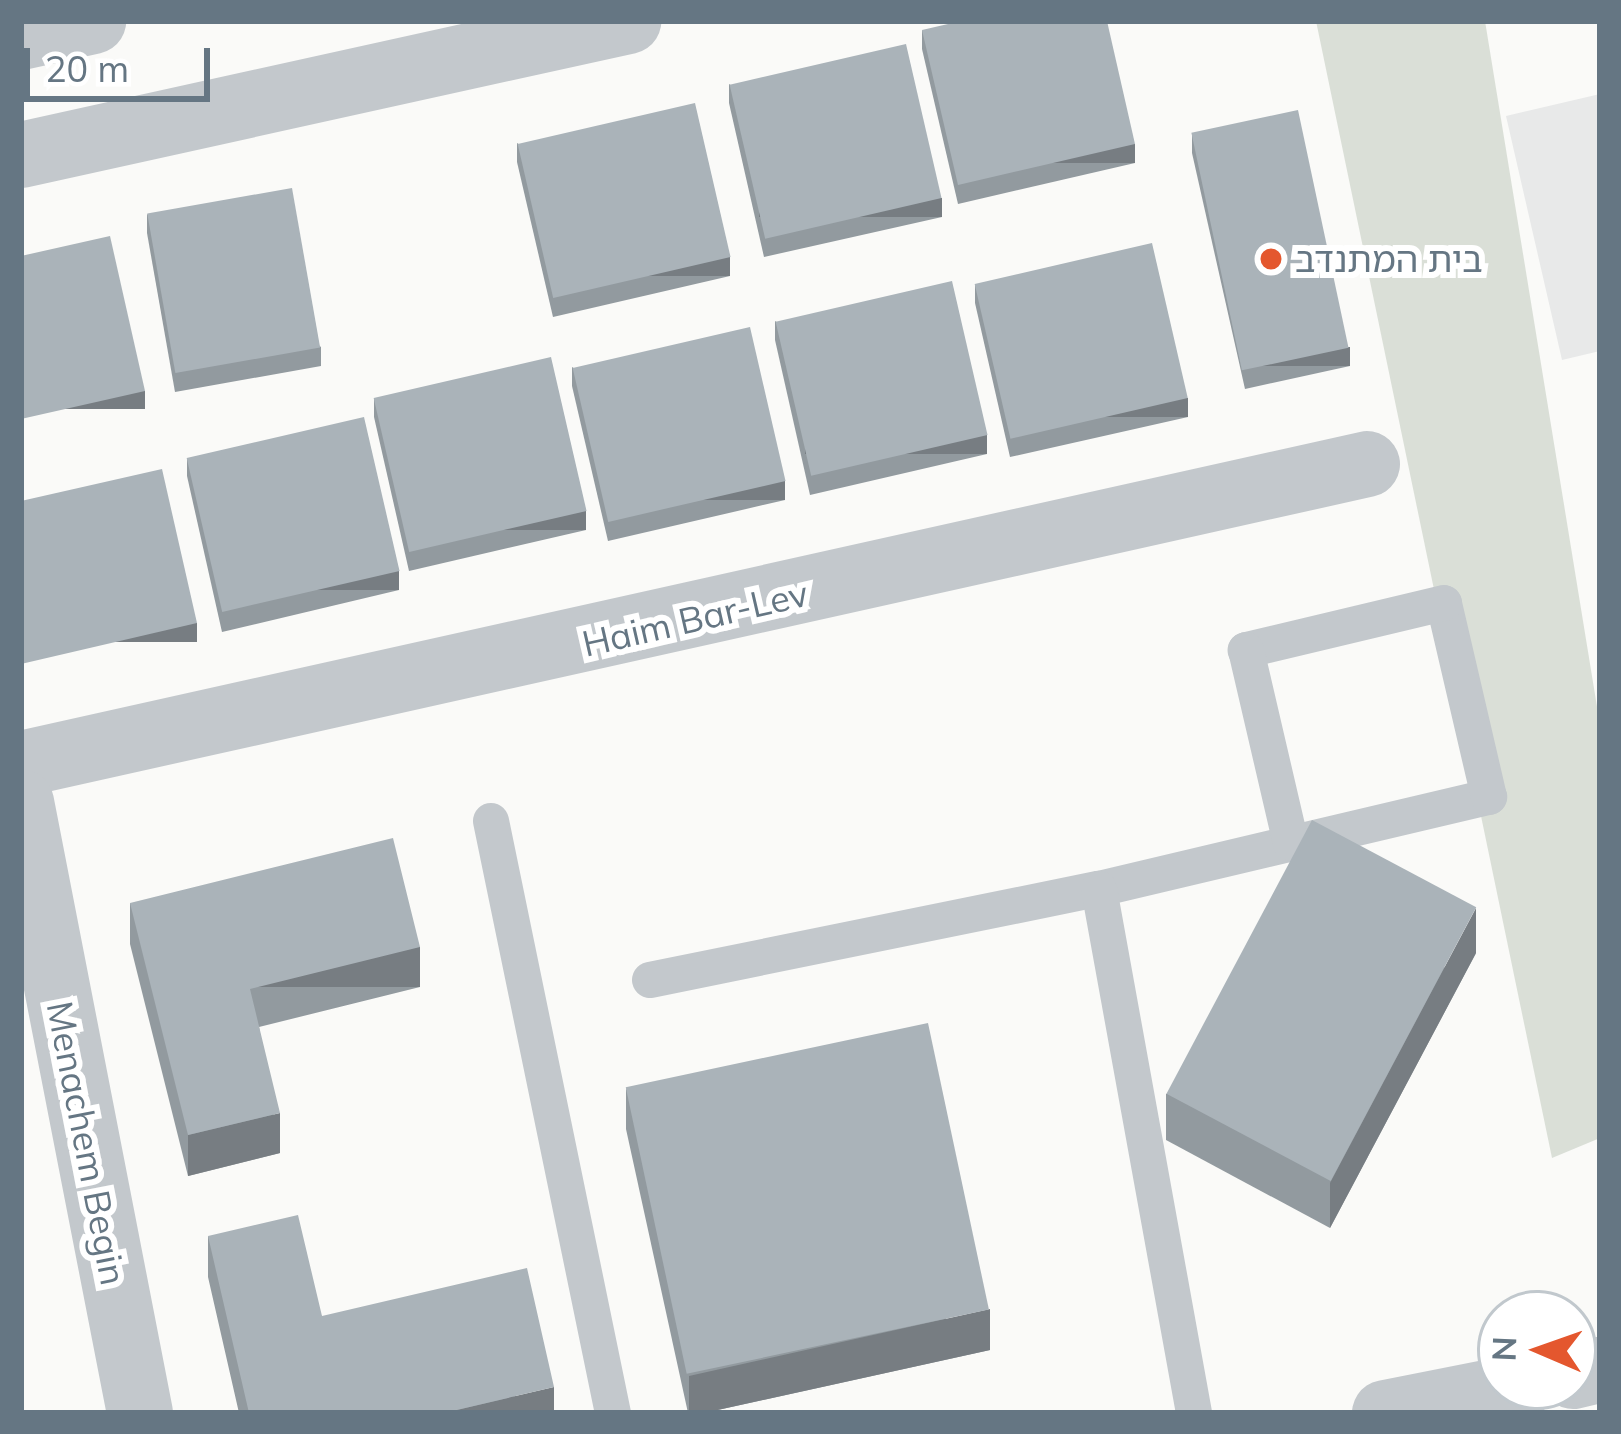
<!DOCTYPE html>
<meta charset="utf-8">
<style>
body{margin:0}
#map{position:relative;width:1621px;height:1434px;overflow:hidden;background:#fafaf8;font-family:Mulish,"Noto Sans Hebrew",sans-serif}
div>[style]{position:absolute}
.built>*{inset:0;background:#e8e9e9}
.green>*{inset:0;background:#dadfd7}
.service>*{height:36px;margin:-18px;padding:0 18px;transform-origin:18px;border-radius:18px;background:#c3c8cc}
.minor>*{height:66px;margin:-33px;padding:0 33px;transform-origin:33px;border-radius:33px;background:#c3c8cc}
.wall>*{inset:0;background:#929a9f}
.shaded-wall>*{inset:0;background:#777d82;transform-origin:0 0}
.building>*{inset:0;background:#aab3b9;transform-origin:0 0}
.dots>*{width:33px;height:33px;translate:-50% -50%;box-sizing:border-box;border:6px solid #fff;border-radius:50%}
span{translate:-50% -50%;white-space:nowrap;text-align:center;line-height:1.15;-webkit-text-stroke:12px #fff;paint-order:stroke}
.poi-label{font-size:36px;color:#657683}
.left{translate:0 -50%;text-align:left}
.street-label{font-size:36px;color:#657683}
.frame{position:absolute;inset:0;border:24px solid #657683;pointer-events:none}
.north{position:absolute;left:1477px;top:1290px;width:120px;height:120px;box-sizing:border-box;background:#fff;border:3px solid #c1c8cd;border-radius:50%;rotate:272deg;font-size:33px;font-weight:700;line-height:48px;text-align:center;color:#657683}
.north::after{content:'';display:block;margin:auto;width:42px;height:54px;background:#e4572e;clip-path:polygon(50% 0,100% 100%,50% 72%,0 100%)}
.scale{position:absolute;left:24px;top:48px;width:186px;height:54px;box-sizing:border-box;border:6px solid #657683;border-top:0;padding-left:15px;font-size:36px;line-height:42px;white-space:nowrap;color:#657683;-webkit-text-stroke:9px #fff;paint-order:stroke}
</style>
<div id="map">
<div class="built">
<i style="clip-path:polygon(1600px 94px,1600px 351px,1562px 360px,1506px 116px)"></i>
</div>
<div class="green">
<i style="clip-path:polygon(1316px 21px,1485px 21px,1600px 725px,1600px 1138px,1552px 1158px)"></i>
</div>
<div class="service">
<i style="left:491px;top:821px;width:604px;rotate:78.36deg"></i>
<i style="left:1099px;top:889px;width:401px;rotate:-13.3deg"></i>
<i style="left:1489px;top:797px;width:199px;rotate:-103.1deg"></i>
<i style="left:1444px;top:603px;width:204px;rotate:166.6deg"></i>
<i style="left:1246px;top:650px;width:198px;rotate:76.9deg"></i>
<i style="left:650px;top:980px;width:458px;rotate:-11.5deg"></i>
<i style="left:1099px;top:889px;width:533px;rotate:79.72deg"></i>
</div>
<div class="minor">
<i style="left:21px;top:37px;width:74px;rotate:-12.5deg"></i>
<i style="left:21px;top:155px;width:622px;rotate:-12.45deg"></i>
<i style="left:21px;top:764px;width:1379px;rotate:-12.56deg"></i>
<i style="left:21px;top:802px;width:622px;rotate:78.98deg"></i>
<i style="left:1573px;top:1376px;width:28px;rotate:-13deg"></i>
<i style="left:1385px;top:1413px;width:139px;rotate:-11.2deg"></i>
</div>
<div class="wall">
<i style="clip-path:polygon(922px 30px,1135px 163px,958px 204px,922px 49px)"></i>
<i style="clip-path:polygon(729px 84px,942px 217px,764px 257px,729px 103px)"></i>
<i style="clip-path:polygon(1192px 134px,1350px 366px,1245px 389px,1192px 153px)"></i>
<i style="clip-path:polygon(517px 143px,730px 276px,553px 317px,517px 162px)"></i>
<i style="clip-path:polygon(147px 214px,321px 347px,321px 366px,175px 392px,147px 233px)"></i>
<i style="clip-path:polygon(975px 284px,1188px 417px,1010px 457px,975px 303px)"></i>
<i style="clip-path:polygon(775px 321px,987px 454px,810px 495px,775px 340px)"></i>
<i style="clip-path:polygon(572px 367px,785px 500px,608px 541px,572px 386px)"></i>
<i style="clip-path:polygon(374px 398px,586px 530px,409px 571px,374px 417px)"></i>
<i style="clip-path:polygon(187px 458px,399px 590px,222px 632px,187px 476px)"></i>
<i style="clip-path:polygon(130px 903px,420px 987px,259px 1027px,280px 1153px,188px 1176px,130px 944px)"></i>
<i style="clip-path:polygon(1476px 953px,1330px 1228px,1166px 1140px,1166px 1094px)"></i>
<i style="clip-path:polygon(626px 1089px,990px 1350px,704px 1413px,688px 1413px,626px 1129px)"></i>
<i style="clip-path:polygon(208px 1236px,322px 1316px,554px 1413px,239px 1413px,208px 1277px)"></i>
</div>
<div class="shaded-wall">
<i style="left:1135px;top:144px;width:19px;height:182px;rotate:90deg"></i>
<i style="left:942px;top:198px;width:19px;height:183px;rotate:90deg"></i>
<i style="left:730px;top:257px;width:19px;height:182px;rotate:90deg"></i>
<i style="left:1350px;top:347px;width:19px;height:107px;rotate:90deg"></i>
<i style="left:145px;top:391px;width:18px;height:127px;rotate:90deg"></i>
<i style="left:1188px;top:398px;width:19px;height:182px;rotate:90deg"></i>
<i style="left:987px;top:435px;width:19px;height:182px;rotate:90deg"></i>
<i style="left:785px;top:481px;width:19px;height:182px;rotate:90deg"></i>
<i style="left:586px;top:511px;width:19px;height:182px;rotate:90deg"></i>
<i style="left:399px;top:571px;width:19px;height:182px;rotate:90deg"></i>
<i style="left:197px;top:623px;width:19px;height:181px;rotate:90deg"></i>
<i style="clip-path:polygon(1476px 908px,1476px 953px,1330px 1228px,1330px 1183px)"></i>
<i style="left:420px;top:947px;width:40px;height:175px;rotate:90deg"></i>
<i style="clip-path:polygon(280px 1113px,280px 1153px,188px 1176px,188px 1135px)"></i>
<i style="clip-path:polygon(990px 1309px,990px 1350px,704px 1413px,689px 1413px,689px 1376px)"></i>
<i style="clip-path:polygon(554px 1387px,554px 1413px,444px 1413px)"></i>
</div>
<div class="building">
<i style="clip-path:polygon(961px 21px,1107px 21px,1135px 144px,958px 185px,922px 30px)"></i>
<i style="left:906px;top:44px;width:158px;height:181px;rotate:77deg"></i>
<i style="left:695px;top:103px;width:158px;height:182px;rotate:77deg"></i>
<i style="left:1298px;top:110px;width:243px;height:109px;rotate:78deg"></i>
<i style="left:292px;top:188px;width:162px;height:147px;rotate:80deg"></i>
<i style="clip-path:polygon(110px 236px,145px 391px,21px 419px,21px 256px)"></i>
<i style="left:1152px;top:243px;width:159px;height:182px;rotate:77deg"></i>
<i style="left:952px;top:281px;width:158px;height:181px;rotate:77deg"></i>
<i style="left:750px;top:327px;width:158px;height:182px;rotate:77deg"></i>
<i style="left:551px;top:357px;width:158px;height:182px;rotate:77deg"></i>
<i style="left:364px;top:417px;width:158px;height:182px;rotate:77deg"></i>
<i style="clip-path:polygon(162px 469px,197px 623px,21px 664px,21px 501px)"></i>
<i style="left:1312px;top:820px;width:186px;height:310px;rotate:28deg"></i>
<i style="clip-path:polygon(393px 838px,420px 947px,250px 989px,280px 1113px,188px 1135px,130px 903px)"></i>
<i style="left:928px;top:1023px;width:293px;height:309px;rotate:78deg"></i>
<i style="clip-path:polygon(298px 1215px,322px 1316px,527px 1268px,554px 1387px,444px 1413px,249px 1413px,208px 1236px)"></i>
</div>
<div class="dots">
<i style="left:1271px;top:259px;background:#e4572e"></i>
</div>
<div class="poi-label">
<span class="left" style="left:1295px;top:259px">בית המתנדב</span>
</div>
<div class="street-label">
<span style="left:695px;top:618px;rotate:-13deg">Haim Bar-Lev</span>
<span style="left:87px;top:1143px;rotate:79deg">Menachem Begin</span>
</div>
<div class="frame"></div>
<div class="north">N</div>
<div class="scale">20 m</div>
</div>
